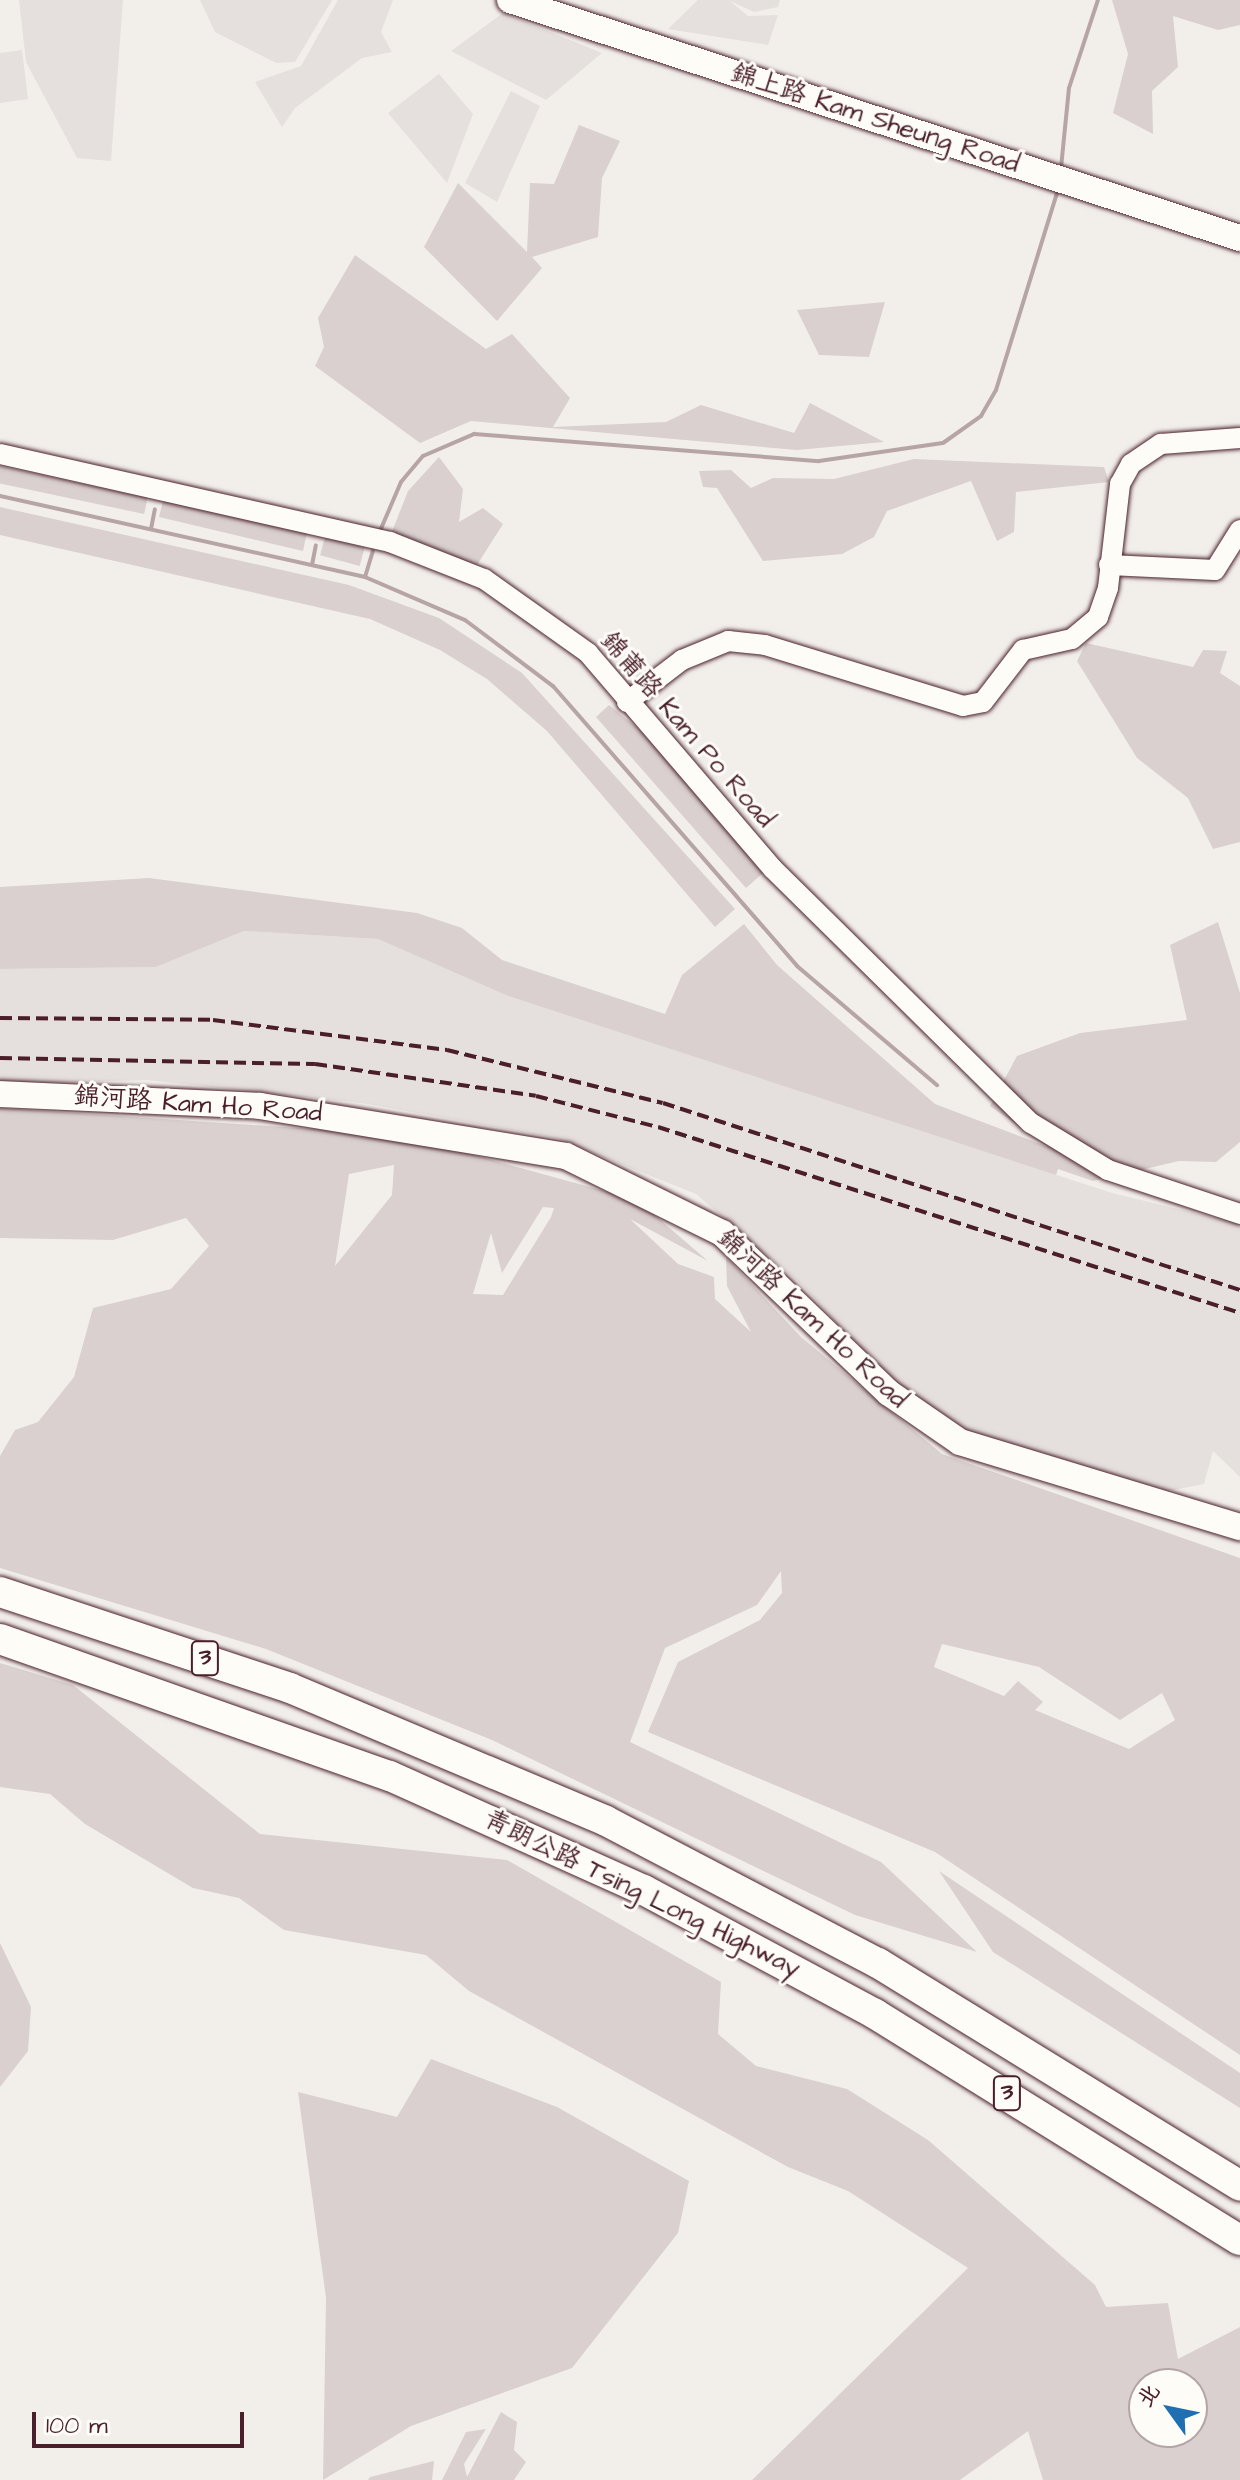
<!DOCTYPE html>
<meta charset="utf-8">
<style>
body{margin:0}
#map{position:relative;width:1240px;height:2480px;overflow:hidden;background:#f2efeb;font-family:"Architects Daughter","LXGW WenKai TC",sans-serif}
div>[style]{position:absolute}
.built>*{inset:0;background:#e5dfdd}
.green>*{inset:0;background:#d9d0cf;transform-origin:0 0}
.stream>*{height:4px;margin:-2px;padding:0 2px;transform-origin:2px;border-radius:2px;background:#b7a5a6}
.roads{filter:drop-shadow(0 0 2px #4a1f2b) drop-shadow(0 0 2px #4a1f2b)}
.minor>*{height:20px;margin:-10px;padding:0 10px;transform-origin:10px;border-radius:10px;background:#fdfcf7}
.major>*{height:26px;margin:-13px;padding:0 13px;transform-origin:13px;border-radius:13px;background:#fdfcf7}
.highway>*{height:30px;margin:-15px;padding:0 15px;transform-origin:15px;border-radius:15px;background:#fdfcf7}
.rail>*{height:4px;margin-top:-2px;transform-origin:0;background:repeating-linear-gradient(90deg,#4a1f2b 0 12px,transparent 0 18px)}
span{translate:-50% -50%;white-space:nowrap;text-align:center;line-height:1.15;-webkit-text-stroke:6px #fdfcf7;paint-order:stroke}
.shield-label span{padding:2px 6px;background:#fdfcf7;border:2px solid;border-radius:6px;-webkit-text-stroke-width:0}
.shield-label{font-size:24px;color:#4a1f2b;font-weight:700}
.street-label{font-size:26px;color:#4a1f2b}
.north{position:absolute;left:1128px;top:2368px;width:80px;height:80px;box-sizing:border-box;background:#fdfcf7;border:2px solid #b5a4a5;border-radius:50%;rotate:303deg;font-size:22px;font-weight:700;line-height:32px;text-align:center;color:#4a1f2b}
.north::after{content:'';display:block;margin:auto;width:28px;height:36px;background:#1f6fb2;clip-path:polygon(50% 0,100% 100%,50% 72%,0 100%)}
.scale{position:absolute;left:32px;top:2412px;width:212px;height:36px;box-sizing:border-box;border:4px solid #4a1f2b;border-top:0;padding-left:10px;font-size:24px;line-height:28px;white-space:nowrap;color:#4a1f2b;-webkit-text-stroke:6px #fdfcf7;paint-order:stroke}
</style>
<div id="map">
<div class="built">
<i style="clip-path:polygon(19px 0,123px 0,111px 161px,77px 158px,26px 62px)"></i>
<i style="clip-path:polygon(200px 0,332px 0,295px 62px,276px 63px,215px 32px)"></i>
<i style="clip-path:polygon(338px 0,393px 0,381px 32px,392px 52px,362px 58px,295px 108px,282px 127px,255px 82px,301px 66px)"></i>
<i style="clip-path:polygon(698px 0,780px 0,778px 7px,754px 12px,730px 1px,748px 16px,778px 15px,768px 45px,668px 29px)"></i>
<i style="clip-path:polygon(503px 13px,602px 53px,546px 100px,451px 51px)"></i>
<i style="clip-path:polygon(22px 50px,28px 99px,0 103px,0 53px)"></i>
<i style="clip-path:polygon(439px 74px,473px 114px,447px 183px,388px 113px)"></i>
<i style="clip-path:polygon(511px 91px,540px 106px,497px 202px,465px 183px)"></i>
<i style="clip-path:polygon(244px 931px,378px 939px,508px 996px,1112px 1193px,1240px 1224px,1240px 1477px,1213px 1451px,1204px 1484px,1168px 1491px,969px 1432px,888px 1380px,803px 1286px,696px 1194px,556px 1138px,362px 1103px,147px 1080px,0 1084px,0 969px,156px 967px)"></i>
</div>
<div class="green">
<i style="clip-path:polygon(1240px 0,1240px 25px,1218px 30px,1173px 16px,1178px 67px,1152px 91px,1153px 134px,1113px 113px,1128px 54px,1112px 0)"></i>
<i style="clip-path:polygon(579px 125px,620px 141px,602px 178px,598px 237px,532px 257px,542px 268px,497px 321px,424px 247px,458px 183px,527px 252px,530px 183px,554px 184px)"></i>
<i style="clip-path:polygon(355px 255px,486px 349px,512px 334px,570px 398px,553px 427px,666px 422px,701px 405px,794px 433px,810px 403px,884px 442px,797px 450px,471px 421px,420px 443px,315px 366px,324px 347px,318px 318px)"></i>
<i style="clip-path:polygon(885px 302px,869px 357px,819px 355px,797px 310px)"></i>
<i style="clip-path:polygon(439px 457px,463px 489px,459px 522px,483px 508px,503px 524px,475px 568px,391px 534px,408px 491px)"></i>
<i style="clip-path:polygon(914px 459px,1104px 467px,1109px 482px,1016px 492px,1014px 532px,997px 541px,971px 481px,887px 511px,874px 537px,842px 554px,763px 561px,717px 488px,703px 487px,699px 471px,731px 470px,751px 488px,773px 478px,834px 479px)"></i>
<i style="left:0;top:466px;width:151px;height:17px;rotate:12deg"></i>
<i style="clip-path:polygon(163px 501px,307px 532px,303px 551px,159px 517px)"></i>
<i style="clip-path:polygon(0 507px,349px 585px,439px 618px,522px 673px,735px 909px,715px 927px,547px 731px,487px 679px,440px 650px,370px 619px,0 535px)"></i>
<i style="left:325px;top:537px;width:41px;height:19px;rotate:15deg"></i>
<i style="clip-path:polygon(1086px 643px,1193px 667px,1203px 650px,1227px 651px,1220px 673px,1240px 686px,1240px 842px,1213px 849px,1188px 798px,1137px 758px,1077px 661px)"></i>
<i style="clip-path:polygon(609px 705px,642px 732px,763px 873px,746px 888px,596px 717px)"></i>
<i style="clip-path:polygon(149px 878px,417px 913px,462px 928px,502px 960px,665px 1014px,682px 975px,744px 924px,777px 965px,935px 1104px,1048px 1147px,990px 1106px,1017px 1056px,1080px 1033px,1187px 1020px,1170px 945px,1218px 922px,1240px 993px,1240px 1142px,1216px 1162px,1179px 1161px,1093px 1181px,1058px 1169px,1056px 1175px,508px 996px,378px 939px,244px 931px,156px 967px,0 969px,0 887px)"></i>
<i style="clip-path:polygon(evenodd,0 1108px,401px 1135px,637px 1200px,708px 1261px,630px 1219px,678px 1264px,714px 1277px,715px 1299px,751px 1332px,727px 1286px,726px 1257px,801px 1337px,942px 1454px,1240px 1558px,1240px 2055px,935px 1852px,648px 1732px,678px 1662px,760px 1620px,782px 1593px,781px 1571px,757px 1605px,665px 1648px,630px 1742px,881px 1862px,977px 1952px,855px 1915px,492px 1740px,266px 1649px,0 1568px,0 1456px,15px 1430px,38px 1422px,74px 1377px,93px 1308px,171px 1289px,209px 1246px,186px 1218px,113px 1240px,0 1238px,0 1108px,394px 1165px,392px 1195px,335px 1266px,349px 1174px,394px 1165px,0 1108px,543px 1207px,554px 1208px,551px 1217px,503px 1295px,473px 1294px,491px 1233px,502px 1273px,543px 1207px,0 1108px,942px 1644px,1039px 1667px,1120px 1720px,1162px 1693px,1175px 1720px,1129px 1749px,1035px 1710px,1043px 1702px,1018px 1681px,1004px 1696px,934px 1667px,942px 1644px)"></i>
<i style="clip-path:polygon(evenodd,0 1663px,73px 1685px,260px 1834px,507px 1860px,721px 1982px,718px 2034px,756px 2066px,847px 2089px,928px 2140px,1095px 2285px,1106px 2307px,1168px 2303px,1178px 2359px,1240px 2327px,1240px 2480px,1043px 2480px,1028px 2431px,960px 2480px,752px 2480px,968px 2268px,848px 2191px,788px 2167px,469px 1991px,426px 1955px,284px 1930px,239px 1898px,193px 1888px,85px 1824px,50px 1794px,0 1787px,0 1663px,1144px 2384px,1192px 2384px,1192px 2432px,1144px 2432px,1144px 2384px)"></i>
<i style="clip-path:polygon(939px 1871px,1240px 2073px,1240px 2108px,993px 1952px)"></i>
<i style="clip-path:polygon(0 1943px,31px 2007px,28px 2051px,0 2087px)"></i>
<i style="clip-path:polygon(431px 2059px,557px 2107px,689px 2181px,678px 2233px,572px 2368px,411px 2426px,323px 2480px,326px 2298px,298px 2092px,397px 2117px)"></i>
<i style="clip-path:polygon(501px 2412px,517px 2422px,514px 2450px,526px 2462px,514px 2480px,442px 2480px,466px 2432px,486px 2429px,464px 2464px,467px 2477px)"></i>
<i style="clip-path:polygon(434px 2461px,432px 2480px,368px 2480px,370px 2477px)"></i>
</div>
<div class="stream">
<i style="left:1061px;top:168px;width:80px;rotate:-84.3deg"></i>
<i style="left:1069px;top:88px;width:93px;rotate:-71.8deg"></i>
<i style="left:0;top:496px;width:374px;rotate:12.5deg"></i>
<i style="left:365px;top:577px;width:109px;rotate:23.3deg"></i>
<i style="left:465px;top:620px;width:110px;rotate:36.9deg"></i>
<i style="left:553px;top:686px;width:371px;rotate:48.9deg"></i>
<i style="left:797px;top:966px;width:184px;rotate:40.4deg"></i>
<i style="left:151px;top:529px;width:20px;rotate:-79deg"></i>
<i style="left:380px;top:531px;width:53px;rotate:-66.8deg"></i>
<i style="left:401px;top:482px;width:34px;rotate:-50deg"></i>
<i style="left:423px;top:456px;width:56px;rotate:-23.3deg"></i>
<i style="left:474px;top:434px;width:346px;rotate:4.5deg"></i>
<i style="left:819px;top:461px;width:125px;rotate:-8.3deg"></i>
<i style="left:943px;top:443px;width:47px;rotate:-35.4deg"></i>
<i style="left:981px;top:416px;width:30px;rotate:-60deg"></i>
<i style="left:996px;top:390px;width:209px;rotate:-72.8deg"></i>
<i style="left:312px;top:565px;width:20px;rotate:-79deg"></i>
<i style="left:365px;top:577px;width:27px;rotate:-73deg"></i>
</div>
<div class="roads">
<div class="minor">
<i style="left:0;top:454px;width:400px;rotate:12.7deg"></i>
<i style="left:390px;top:542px;width:101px;rotate:21.5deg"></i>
<i style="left:484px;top:579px;width:128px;rotate:35.4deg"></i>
<i style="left:588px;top:653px;width:284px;rotate:49.4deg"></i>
<i style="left:773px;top:869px;width:362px;rotate:44.6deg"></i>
<i style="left:1031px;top:1123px;width:90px;rotate:31.4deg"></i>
<i style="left:1108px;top:1170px;width:139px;rotate:18.4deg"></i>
<i style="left:1109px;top:565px;width:106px;rotate:2.7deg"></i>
<i style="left:1215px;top:570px;width:47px;rotate:-58deg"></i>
<i style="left:627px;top:702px;width:69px;rotate:-37.4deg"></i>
<i style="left:682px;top:660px;width:50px;rotate:-22.4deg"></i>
<i style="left:728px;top:641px;width:37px;rotate:6deg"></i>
<i style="left:765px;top:645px;width:207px;rotate:17.1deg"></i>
<i style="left:963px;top:706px;width:20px;rotate:-11deg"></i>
<i style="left:983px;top:702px;width:66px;rotate:-52.4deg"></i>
<i style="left:1023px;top:650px;width:50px;rotate:-12.7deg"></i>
<i style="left:1072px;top:639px;width:34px;rotate:-40deg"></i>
<i style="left:1098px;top:617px;width:31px;rotate:-71deg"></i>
<i style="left:1108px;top:588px;width:105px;rotate:-83.4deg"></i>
<i style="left:1120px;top:484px;width:23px;rotate:-61deg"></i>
<i style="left:1131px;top:464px;width:36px;rotate:-34deg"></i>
<i style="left:1161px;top:444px;width:79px;rotate:-4.3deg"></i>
</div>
<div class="major">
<i style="left:510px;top:0;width:768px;rotate:18.06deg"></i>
<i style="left:0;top:1094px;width:260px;rotate:2.6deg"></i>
<i style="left:260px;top:1106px;width:310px;rotate:9.3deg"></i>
<i style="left:566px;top:1156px;width:174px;rotate:26.3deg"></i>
<i style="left:722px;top:1233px;width:231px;rotate:43.8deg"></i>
<i style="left:889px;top:1393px;width:86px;rotate:34.6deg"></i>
<i style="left:960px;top:1442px;width:293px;rotate:16.9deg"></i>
</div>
<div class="highway">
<i style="left:0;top:1592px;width:305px;rotate:18.3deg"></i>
<i style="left:290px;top:1688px;width:343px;rotate:22.8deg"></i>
<i style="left:606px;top:1821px;width:307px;rotate:27.6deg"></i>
<i style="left:878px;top:1963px;width:425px;rotate:31.6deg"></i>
<i style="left:0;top:1639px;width:413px;rotate:19.4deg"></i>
<i style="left:390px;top:1776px;width:278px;rotate:24.2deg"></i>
<i style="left:644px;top:1890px;width:262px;rotate:28.2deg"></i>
<i style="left:875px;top:2014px;width:429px;rotate:31.8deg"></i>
</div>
</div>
<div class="rail">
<i style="left:0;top:1018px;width:213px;rotate:0.5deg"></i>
<i style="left:213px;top:1020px;width:236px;rotate:7.3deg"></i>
<i style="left:447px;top:1050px;width:222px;rotate:13.8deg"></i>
<i style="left:663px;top:1103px;width:607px;rotate:17.96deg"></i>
<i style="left:0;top:1058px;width:315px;rotate:1.1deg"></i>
<i style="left:315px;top:1064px;width:223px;rotate:8.2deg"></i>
<i style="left:536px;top:1096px;width:126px;rotate:14.3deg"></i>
<i style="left:658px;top:1127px;width:611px;rotate:17.72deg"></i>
</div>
<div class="shield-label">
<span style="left:205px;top:1658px">3</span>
<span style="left:1007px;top:2093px">3</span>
</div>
<div class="street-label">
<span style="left:875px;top:119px;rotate:18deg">錦上路 Kam Sheung Road</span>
<span style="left:687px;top:730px;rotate:49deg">錦莆路 Kam Po Road</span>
<span style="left:198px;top:1105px;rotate:4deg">錦河路 Kam Ho Road</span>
<span style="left:812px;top:1319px;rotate:43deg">錦河路 Kam Ho Road</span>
<span style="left:642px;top:1894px;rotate:26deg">青朗公路 Tsing Long Highway</span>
</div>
<div class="north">北</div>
<div class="scale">100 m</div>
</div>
